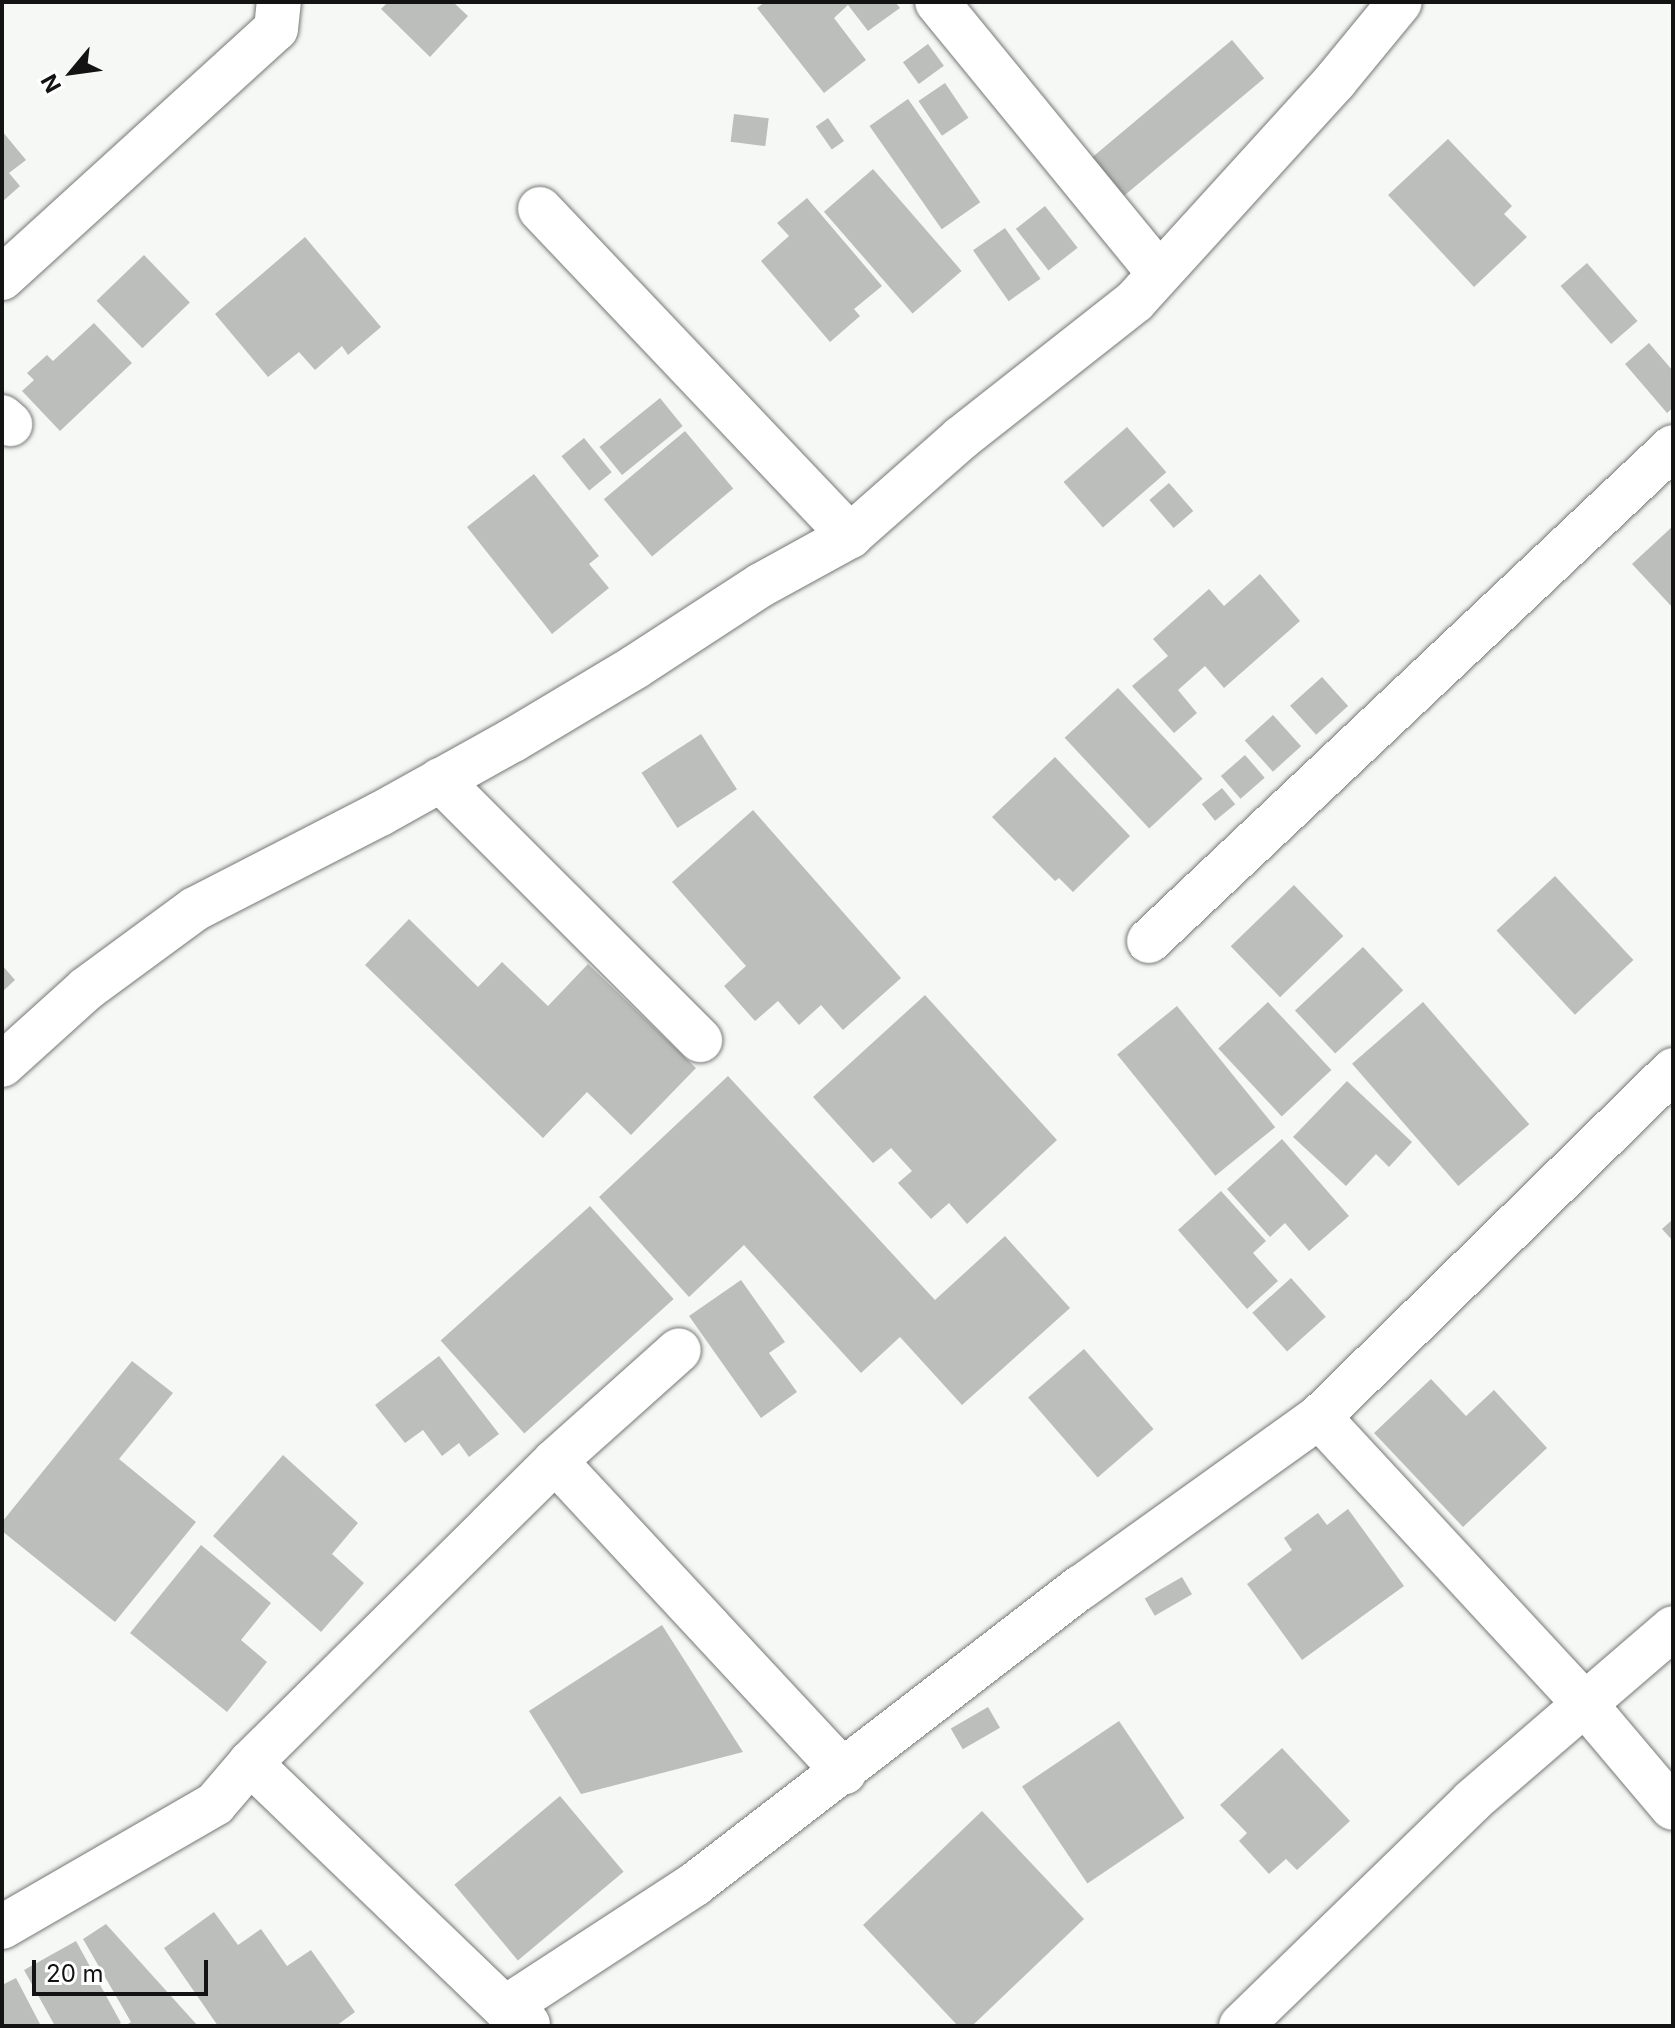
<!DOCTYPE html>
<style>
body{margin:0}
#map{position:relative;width:1675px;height:2028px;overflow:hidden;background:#f6f8f6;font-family:Inter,sans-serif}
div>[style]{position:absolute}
.building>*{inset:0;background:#bcbebc;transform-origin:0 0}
.roads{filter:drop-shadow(0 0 2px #767876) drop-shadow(0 0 2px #767876)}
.street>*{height:44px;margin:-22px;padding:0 22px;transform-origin:22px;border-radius:22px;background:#fff}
span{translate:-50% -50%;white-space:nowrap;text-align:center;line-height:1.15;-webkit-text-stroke:8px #fff;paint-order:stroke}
.frame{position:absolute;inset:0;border:4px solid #121312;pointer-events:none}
.north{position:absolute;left:32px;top:32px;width:80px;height:80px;-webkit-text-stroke:6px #fff;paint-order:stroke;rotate:241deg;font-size:22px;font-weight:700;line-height:32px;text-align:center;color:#121312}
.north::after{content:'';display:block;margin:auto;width:28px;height:36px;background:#121312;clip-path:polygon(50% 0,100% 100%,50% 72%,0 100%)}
.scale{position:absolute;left:32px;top:1960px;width:176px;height:36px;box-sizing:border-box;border:4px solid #121312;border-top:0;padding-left:10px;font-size:24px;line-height:28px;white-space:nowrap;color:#121312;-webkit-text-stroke:6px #fff;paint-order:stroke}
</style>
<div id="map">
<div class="building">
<i style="clip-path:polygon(388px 2px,453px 2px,468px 16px,430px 57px,381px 9px)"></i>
<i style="clip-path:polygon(765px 2px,895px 2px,900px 8px,868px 31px,848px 5px,834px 18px,866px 60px,824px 93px,757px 8px)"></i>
<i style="left:1232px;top:40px;width:50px;height:184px;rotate:50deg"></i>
<i style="left:928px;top:44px;width:27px;height:31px;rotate:54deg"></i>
<i style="left:945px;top:83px;width:42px;height:32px;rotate:56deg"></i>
<i style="left:908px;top:99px;width:126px;height:47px;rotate:55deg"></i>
<i style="left:734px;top:114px;width:35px;height:28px;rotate:7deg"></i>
<i style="left:828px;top:118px;width:28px;height:15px;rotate:55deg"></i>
<i style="clip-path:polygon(2px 131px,26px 160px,9px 173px,20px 186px,2px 202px)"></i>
<i style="clip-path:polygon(1448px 139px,1512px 206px,1504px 214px,1527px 237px,1474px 287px,1388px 195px)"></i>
<i style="left:873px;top:169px;width:135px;height:65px;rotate:49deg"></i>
<i style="clip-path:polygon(807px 198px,882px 286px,854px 309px,860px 316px,830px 342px,761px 261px,789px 236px,777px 223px)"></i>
<i style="left:1045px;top:206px;width:53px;height:37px;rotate:52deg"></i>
<i style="left:1005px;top:228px;width:62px;height:39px;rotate:55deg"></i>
<i style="clip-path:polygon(305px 237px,381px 327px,348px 355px,342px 346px,315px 370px,299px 352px,268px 377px,215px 314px)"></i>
<i style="left:144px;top:255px;width:66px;height:66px;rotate:46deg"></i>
<i style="left:1587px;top:263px;width:77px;height:35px;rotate:49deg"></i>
<i style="clip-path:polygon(94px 323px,132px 363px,60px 431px,22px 391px,34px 380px,27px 373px,47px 355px,53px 361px)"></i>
<i style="clip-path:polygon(1649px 343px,1673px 371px,1673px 408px,1667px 413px,1625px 364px)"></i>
<i style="left:660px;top:398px;width:36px;height:78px;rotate:51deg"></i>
<i style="left:1127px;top:427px;width:60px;height:84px;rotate:49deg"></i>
<i style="left:685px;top:431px;width:75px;height:106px;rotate:50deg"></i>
<i style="left:584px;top:438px;width:44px;height:29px;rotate:51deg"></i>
<i style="clip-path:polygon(534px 474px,599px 556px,589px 564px,609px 588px,552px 634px,467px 527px)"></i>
<i style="left:1169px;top:483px;width:37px;height:26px;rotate:49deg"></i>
<i style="clip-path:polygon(1673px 526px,1673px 608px,1632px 564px)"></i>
<i style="clip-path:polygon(1260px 574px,1300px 621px,1224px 688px,1205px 666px,1178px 690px,1197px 713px,1174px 733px,1132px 686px,1168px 656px,1153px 639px,1209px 589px,1224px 606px)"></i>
<i style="left:1322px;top:677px;width:39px;height:43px;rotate:48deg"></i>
<i style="left:1118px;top:688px;width:124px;height:73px;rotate:47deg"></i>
<i style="left:1273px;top:715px;width:42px;height:38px;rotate:48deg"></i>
<i style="left:701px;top:734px;width:66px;height:71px;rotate:57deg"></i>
<i style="left:1245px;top:755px;width:30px;height:32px;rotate:49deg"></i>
<i style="clip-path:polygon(1055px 757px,1130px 836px,1073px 892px,1059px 878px,1055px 881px,992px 817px)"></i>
<i style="left:1222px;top:788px;width:21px;height:26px;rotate:51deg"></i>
<i style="clip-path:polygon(753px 810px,901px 978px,843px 1030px,821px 1005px,799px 1025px,778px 1001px,755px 1021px,724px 986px,746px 966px,672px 882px)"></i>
<i style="left:1555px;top:876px;width:115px;height:80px;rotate:47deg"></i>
<i style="left:1294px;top:885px;width:71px;height:88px;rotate:46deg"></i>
<i style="clip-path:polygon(409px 919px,478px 987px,502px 962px,548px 1006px,588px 964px,696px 1068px,631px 1135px,587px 1092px,543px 1138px,365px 965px)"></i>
<i style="left:1363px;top:947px;width:59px;height:93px;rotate:47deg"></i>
<i style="clip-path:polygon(2px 965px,15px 980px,2px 992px)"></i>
<i style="clip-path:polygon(925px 995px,1057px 1140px,967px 1224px,949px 1203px,931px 1219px,898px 1183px,912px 1171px,891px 1148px,873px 1163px,813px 1097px)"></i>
<i style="left:1268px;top:1002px;width:93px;height:68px;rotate:47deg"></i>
<i style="left:1423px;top:1002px;width:162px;height:94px;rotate:49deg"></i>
<i style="left:1177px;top:1006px;width:156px;height:77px;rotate:51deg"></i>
<i style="clip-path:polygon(728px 1076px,935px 1300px,1005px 1236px,1070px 1308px,962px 1405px,900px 1337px,861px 1373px,744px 1245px,689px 1297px,599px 1197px)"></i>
<i style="clip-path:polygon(1347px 1081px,1412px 1142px,1389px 1167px,1376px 1154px,1346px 1186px,1293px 1137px)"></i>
<i style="clip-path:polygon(1282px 1139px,1349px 1216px,1309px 1251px,1285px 1223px,1270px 1237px,1227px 1189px)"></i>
<i style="clip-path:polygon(1221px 1191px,1266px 1241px,1253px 1253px,1278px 1281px,1247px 1309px,1178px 1230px)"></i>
<i style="left:590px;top:1206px;width:125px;height:201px;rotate:48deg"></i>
<i style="clip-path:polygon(1673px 1219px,1673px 1241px,1662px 1229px)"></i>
<i style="left:1291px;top:1278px;width:52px;height:52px;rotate:48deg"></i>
<i style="clip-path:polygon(741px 1280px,785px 1342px,769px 1353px,797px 1392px,761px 1418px,689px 1316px)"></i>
<i style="left:1084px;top:1349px;width:106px;height:74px;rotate:49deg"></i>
<i style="clip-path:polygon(439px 1356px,499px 1434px,469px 1457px,459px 1443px,442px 1456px,423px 1430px,405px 1443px,375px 1405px)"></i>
<i style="clip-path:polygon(132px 1361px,173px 1393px,119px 1459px,196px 1522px,115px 1622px,2px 1531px,2px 1522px)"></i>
<i style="clip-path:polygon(1431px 1379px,1466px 1416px,1494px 1390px,1547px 1448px,1463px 1527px,1374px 1433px)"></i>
<i style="clip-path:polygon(283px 1455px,358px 1523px,332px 1554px,364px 1583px,321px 1632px,213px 1536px)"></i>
<i style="clip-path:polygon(1348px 1509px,1404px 1586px,1302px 1660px,1247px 1584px,1292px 1550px,1284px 1538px,1318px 1513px,1327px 1525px)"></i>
<i style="clip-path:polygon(201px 1545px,271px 1603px,241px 1640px,267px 1662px,227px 1712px,130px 1633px)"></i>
<i style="left:1182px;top:1577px;width:20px;height:43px;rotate:60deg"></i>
<i style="clip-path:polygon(662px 1625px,743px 1752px,581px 1794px,529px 1711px)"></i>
<i style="left:988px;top:1707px;width:24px;height:43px;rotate:60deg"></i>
<i style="left:1119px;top:1721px;width:117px;height:117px;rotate:56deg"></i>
<i style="clip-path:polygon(1282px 1748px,1350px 1821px,1297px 1870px,1286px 1859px,1269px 1874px,1239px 1841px,1247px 1833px,1220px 1805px)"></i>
<i style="left:560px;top:1796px;width:99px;height:138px;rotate:50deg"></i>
<i style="clip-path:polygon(982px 1811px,1084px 1919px,972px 2026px,958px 2026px,863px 1925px)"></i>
<i style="clip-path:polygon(214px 1912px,238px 1945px,261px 1929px,287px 1966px,311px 1950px,355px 2012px,336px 2026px,218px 2026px,164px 1948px)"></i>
<i style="clip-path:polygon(106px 1924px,198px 2026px,125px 2026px,131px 2022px,83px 1939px)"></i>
<i style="clip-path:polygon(76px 1941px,121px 2023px,116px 2026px,55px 2026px,24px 1970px)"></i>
<i style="clip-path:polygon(16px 1978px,41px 2026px,2px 2026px,2px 1985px)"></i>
</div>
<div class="roads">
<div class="street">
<i style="left:937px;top:2px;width:350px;rotate:50.7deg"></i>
<i style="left:540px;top:209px;width:451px;rotate:46.5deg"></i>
<i style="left:2px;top:278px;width:370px;rotate:-42.3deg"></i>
<i style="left:276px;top:29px;width:27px;rotate:-84deg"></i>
<i style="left:2px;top:417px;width:11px;rotate:41deg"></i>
<i style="left:440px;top:780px;width:368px;rotate:45deg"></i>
<i style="left:1149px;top:941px;width:720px;rotate:-43.31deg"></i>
<i style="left:2px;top:1065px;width:113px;rotate:-42.1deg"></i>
<i style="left:86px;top:989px;width:135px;rotate:-36.3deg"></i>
<i style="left:195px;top:909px;width:208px;rotate:-27.2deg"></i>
<i style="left:380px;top:814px;width:152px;rotate:-29.1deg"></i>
<i style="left:513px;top:740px;width:142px;rotate:-30.9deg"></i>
<i style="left:635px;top:667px;width:150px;rotate:-33.1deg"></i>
<i style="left:761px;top:585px;width:102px;rotate:-28.8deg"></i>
<i style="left:850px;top:536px;width:148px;rotate:-41.4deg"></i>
<i style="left:961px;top:438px;width:221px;rotate:-38.2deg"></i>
<i style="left:1135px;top:301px;width:297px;rotate:-47.7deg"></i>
<i style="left:1335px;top:81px;width:102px;rotate:-50.6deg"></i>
<i style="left:1319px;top:1417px;width:496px;rotate:-44.4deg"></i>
<i style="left:555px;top:1461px;width:166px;rotate:-41.8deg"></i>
<i style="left:250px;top:1763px;width:354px;rotate:43.9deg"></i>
<i style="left:505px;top:2008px;width:28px;rotate:35deg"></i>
<i style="left:2px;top:1927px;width:246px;rotate:-30deg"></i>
<i style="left:215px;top:1804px;width:54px;rotate:-49.5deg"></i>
<i style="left:250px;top:1763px;width:429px;rotate:-44.7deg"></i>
<i style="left:555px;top:1461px;width:425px;rotate:47.1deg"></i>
<i style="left:505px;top:2008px;width:227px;rotate:-33.1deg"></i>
<i style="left:695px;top:1884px;width:486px;rotate:-37.6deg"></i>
<i style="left:1080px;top:1588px;width:294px;rotate:-35.6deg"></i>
<i style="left:1319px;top:1417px;width:391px;rotate:47.2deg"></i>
<i style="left:1585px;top:1704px;width:136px;rotate:49.8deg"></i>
<i style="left:1241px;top:2026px;width:322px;rotate:-44.2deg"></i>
<i style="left:1472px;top:1801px;width:265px;rotate:-40.7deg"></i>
</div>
</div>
<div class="frame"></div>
<div class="north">N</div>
<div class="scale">20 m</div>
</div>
